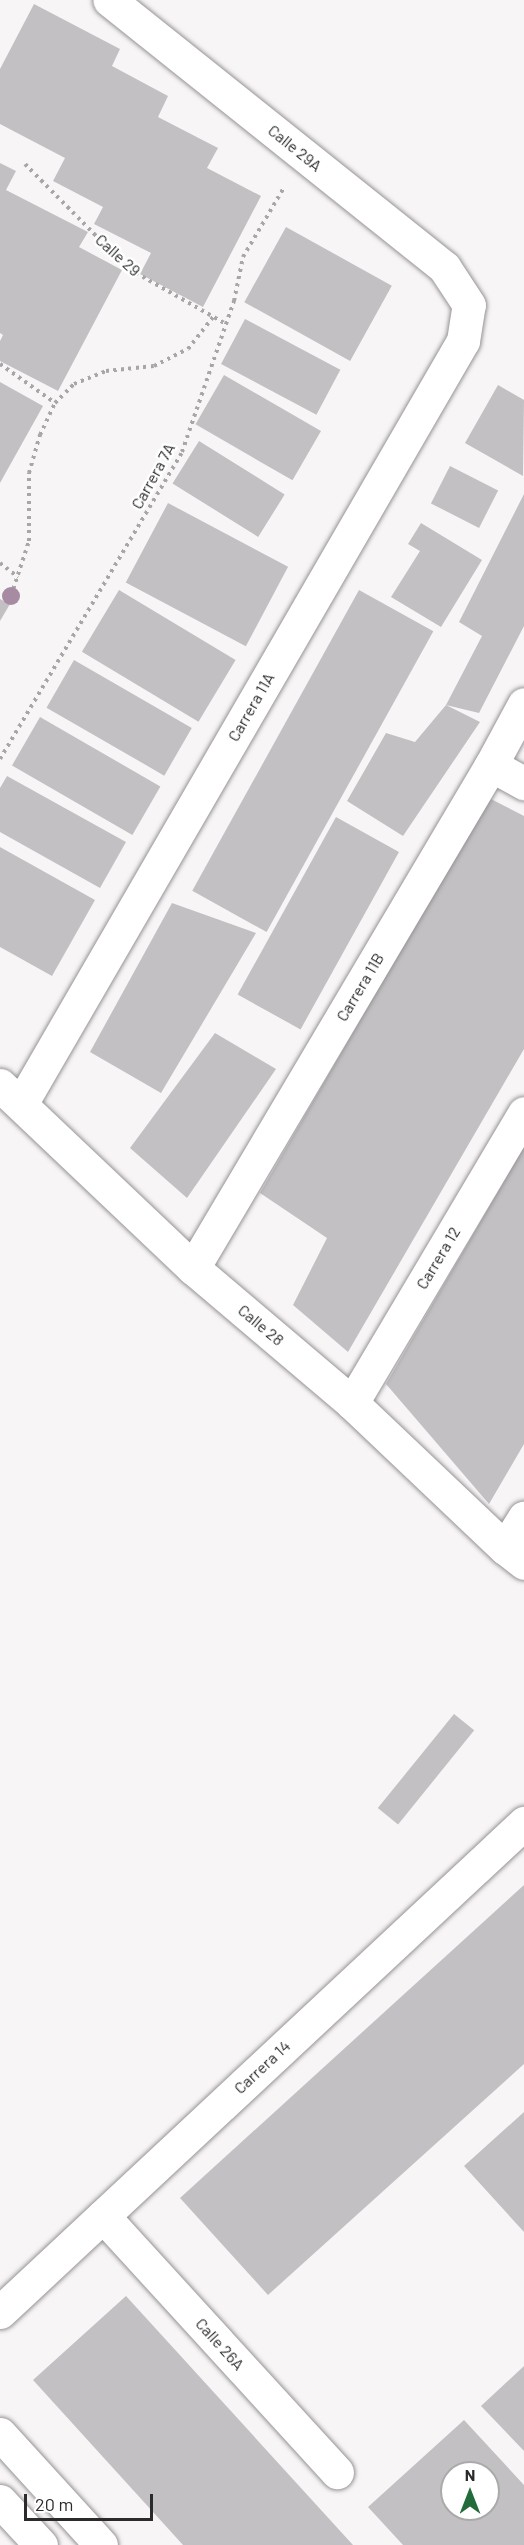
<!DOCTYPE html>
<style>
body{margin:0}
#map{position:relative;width:524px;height:2545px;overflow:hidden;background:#f8f5f7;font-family:Barlow,sans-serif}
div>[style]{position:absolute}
.building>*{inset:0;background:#c3c0c3;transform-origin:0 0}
.path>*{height:4px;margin-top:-2px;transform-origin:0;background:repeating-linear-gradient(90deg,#a8a6a7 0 3px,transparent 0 7.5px)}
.roads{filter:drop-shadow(0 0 2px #969396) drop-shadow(0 0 2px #969396)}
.minor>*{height:33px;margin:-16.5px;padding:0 16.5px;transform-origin:16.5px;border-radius:16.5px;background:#fff}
.trees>*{width:18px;height:18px;margin:-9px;border-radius:50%;background:#a68ba3}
span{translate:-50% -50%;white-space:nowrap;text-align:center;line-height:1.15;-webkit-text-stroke:5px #fff;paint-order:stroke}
.street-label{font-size:16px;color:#2c2b2c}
.north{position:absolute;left:440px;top:2461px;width:60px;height:60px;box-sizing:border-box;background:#fff;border:2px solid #abaaab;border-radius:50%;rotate:0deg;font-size:16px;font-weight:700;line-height:24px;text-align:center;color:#2c2b2c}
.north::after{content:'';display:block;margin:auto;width:21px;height:27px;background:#216c3a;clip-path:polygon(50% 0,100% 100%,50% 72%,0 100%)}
.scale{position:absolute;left:24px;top:2494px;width:129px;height:27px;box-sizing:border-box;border:3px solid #2c2b2c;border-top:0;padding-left:8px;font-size:18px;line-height:21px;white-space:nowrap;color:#2c2b2c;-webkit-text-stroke:4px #fff;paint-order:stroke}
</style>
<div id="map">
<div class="building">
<i style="clip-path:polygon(34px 4px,120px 49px,112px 66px,168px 96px,158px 117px,218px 148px,207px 168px,261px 196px,203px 307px,140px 274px,151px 253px,94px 224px,103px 207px,53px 181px,65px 158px,0 124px,0 69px)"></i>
<i style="clip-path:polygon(0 163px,16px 171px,6px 190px,88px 232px,79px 247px,122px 270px,58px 391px,0 361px,0 341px,3px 335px,0 333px)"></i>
<i style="left:286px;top:227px;width:121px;height:86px;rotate:29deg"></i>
<i style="left:245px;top:319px;width:108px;height:51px;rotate:28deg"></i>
<i style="left:224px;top:375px;width:112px;height:57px;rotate:30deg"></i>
<i style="clip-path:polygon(0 382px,43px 406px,0 483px)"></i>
<i style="clip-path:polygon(498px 385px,524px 400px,523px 476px,465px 443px)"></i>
<i style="left:199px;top:441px;width:101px;height:50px;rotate:32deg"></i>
<i style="left:450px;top:466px;width:54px;height:42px;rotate:27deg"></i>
<i style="clip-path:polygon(524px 494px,524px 626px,479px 713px,446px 705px,480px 722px,403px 836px,347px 801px,386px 733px,415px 742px,446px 705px,482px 636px,459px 622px)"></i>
<i style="left:168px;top:503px;width:136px;height:90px;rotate:28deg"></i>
<i style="clip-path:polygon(421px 523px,482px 560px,441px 627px,391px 597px,420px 551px,408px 544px)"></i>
<i style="left:119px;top:590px;width:136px;height:72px;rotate:31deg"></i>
<i style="left:359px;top:590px;width:85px;height:344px;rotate:29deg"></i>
<i style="clip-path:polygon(0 599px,10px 604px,0 621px)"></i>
<i style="left:74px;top:660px;width:136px;height:55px;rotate:30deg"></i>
<i style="left:40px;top:717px;width:139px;height:56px;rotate:30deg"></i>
<i style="clip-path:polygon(7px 776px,126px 842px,100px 888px,0 832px,0 788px)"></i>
<i style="clip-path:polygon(489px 798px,524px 816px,524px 1049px,348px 1352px,293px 1305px,327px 1238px,260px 1193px)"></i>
<i style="left:336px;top:817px;width:72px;height:203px;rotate:29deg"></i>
<i style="clip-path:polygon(0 847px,95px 900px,52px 976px,0 947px)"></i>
<i style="clip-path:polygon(172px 903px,256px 933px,161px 1093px,90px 1052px)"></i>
<i style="clip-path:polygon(215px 1033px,276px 1069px,187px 1198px,130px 1148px)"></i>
<i style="clip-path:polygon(524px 1147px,524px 1444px,489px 1504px,386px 1384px)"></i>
<i style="left:454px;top:1714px;width:26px;height:121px;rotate:39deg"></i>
<i style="clip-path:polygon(524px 1885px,524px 2064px,268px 2295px,180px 2198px)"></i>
<i style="clip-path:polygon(524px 2112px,524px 2232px,464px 2166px)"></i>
<i style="clip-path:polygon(126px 2296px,353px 2545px,183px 2545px,33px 2380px)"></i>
<i style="clip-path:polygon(524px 2366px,524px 2451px,481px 2406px)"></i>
<i style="clip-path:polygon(evenodd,464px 2420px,524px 2485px,524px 2545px,403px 2545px,368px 2507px,464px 2420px,452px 2473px,488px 2473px,488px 2509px,452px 2509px,452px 2473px)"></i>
</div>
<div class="path">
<i style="left:25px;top:164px;width:125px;rotate:45.3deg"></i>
<i style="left:113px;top:253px;width:30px;rotate:41deg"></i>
<i style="left:136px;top:273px;width:103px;rotate:29.5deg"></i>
<i style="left:0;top:364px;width:67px;rotate:35.3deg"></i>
<i style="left:0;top:563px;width:23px;rotate:38deg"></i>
<i style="left:11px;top:596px;width:58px;rotate:-71.9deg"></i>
<i style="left:29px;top:541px;width:68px;rotate:-90deg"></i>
<i style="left:29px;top:473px;width:40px;rotate:-74deg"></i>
<i style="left:40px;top:435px;width:35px;rotate:-65deg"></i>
<i style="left:55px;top:403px;width:27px;rotate:-45deg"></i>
<i style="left:74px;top:384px;width:35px;rotate:-22deg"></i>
<i style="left:106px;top:371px;width:48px;rotate:-5.9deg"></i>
<i style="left:154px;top:366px;width:38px;rotate:-27deg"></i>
<i style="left:188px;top:349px;width:41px;rotate:-52deg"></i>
<i style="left:0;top:759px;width:357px;rotate:-59.3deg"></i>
<i style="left:182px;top:452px;width:160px;rotate:-71deg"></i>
<i style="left:234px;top:301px;width:45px;rotate:-78.4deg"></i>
<i style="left:243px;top:257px;width:79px;rotate:-59.5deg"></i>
</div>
<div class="roads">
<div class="minor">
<i style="left:491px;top:765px;width:38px;rotate:29deg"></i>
<i style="left:0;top:1085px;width:266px;rotate:43.5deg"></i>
<i style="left:193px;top:1268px;width:209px;rotate:40.3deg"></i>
<i style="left:352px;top:1403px;width:211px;rotate:43.5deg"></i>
<i style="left:505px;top:1548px;width:24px;rotate:38deg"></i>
<i style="left:21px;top:1104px;width:882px;rotate:-59.92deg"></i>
<i style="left:463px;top:341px;width:36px;rotate:-81deg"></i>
<i style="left:469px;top:305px;width:45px;rotate:-123.3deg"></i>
<i style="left:444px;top:267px;width:428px;rotate:-141.4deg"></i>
<i style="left:193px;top:1268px;width:585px;rotate:-59.36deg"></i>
<i style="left:491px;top:765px;width:69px;rotate:-61.6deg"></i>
<i style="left:352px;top:1403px;width:337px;rotate:-59.3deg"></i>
<i style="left:505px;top:1548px;width:36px;rotate:-58deg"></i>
<i style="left:103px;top:2216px;width:347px;rotate:47.6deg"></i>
<i style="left:0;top:2312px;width:717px;rotate:-43.02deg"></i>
<i style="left:0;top:2434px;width:150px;rotate:47.7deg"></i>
<i style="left:0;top:2501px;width:60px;rotate:47deg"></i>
</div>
</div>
<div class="trees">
<i style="left:11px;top:596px"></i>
</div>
<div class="street-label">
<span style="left:295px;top:148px;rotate:39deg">Calle 29A</span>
<span style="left:118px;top:255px;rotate:42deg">Calle 29</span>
<span style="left:153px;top:476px;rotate:-61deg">Carrera 7A</span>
<span style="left:251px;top:707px;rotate:-60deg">Carrera 11A</span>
<span style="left:360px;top:987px;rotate:-59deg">Carrera 11B</span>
<span style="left:438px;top:1258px;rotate:-59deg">Carrera 12</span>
<span style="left:261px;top:1325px;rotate:40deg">Calle 28</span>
<span style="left:262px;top:2067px;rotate:-43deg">Carrera 14</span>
<span style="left:220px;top:2344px;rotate:48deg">Calle 26A</span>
</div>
<div class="north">N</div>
<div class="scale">20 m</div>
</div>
